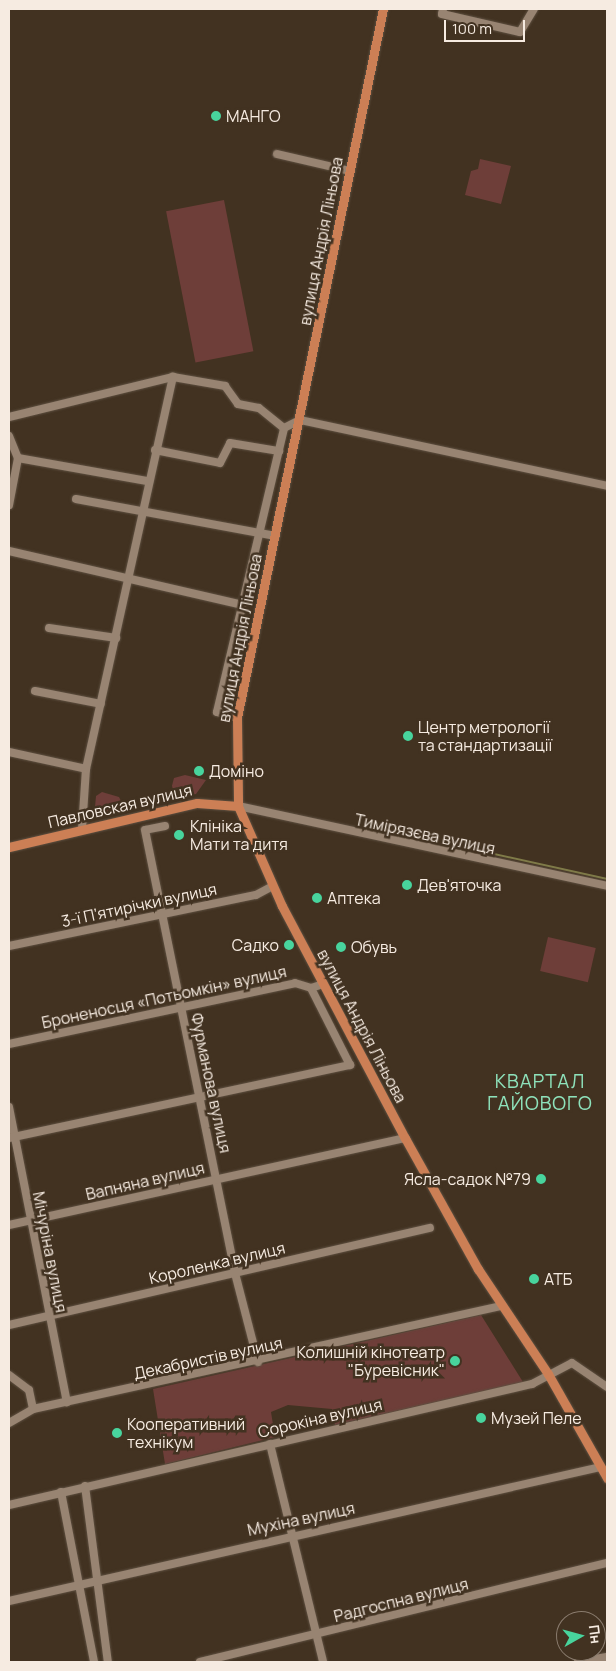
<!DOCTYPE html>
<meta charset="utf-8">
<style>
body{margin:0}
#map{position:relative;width:616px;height:1671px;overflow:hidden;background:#423221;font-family:Manrope,sans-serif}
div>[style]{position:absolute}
.green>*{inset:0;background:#6e3e39;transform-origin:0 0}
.stream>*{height:2px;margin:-1px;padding:0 1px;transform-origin:1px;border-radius:1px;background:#807c49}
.roads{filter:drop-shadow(0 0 1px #5e5041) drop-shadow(0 0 1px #5e5041)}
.minor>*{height:8px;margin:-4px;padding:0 4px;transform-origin:4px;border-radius:4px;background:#988472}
.major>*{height:9px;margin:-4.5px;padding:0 4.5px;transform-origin:4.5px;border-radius:4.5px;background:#cc7f55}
.dots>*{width:14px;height:14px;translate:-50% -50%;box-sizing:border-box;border:2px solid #423221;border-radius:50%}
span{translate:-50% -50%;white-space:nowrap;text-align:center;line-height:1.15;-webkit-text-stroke:5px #423221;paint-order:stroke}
.poi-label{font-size:16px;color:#f6ebe1}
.left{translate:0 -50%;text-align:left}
.right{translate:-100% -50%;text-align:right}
.street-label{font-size:16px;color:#f6ebe1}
.quarter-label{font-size:19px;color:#8ee2bb;letter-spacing:1px}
.frame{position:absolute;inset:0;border:10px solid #f6ebe1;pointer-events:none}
.north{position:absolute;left:556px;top:1611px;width:50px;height:50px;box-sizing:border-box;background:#423221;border:1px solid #8a7c6e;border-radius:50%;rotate:83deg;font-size:14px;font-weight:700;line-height:20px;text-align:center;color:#f6ebe1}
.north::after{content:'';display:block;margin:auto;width:18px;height:22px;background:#48d49d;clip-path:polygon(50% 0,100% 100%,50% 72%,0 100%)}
.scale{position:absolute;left:444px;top:20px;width:81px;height:22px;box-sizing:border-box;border:2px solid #f6ebe1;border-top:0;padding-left:6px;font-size:15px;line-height:18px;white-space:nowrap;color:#f6ebe1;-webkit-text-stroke:4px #423221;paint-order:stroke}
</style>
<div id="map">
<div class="green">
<i style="clip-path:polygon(480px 159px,511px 166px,501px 204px,465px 195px,471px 171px,478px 169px)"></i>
<i style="left:224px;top:200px;width:154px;height:59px;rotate:79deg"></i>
<i style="clip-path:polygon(185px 775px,206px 780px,196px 794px,142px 806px,146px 799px,169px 797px,174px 778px)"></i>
<i style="clip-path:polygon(102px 792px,119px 797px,127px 813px,94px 818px,96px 796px)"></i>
<i style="left:548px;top:937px;width:49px;height:35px;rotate:13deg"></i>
<i style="clip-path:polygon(481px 1315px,523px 1382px,335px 1425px,332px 1409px,288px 1405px,271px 1412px,275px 1437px,165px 1464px,153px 1389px)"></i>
</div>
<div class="stream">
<i style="left:453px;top:845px;width:158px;rotate:12.4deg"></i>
</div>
<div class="roads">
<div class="minor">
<i style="left:443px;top:9px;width:5px;rotate:101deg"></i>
<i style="left:442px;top:14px;width:80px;rotate:13deg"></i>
<i style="left:520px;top:32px;width:27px;rotate:-59deg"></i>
<i style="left:277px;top:154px;width:75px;rotate:13.1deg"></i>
<i style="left:9px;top:417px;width:169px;rotate:-13.7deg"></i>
<i style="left:173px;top:377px;width:53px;rotate:9.8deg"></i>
<i style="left:225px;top:386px;width:22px;rotate:54deg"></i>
<i style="left:238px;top:404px;width:21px;rotate:11deg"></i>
<i style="left:259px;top:408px;width:32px;rotate:39deg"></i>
<i style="left:9px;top:436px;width:24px;rotate:68deg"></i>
<i style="left:18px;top:458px;width:48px;rotate:100.8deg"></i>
<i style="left:155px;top:450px;width:66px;rotate:11.3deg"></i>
<i style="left:220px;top:463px;width:22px;rotate:-63deg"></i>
<i style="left:230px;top:443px;width:50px;rotate:9.3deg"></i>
<i style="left:18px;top:458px;width:131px;rotate:10.1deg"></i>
<i style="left:76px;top:499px;width:203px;rotate:10.5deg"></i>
<i style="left:9px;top:551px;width:239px;rotate:13deg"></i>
<i style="left:49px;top:628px;width:68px;rotate:8.5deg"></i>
<i style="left:35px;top:691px;width:67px;rotate:11.1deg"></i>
<i style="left:237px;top:718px;width:21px;rotate:-163deg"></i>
<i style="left:217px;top:712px;width:292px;rotate:-76.7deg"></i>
<i style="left:284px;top:428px;width:18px;rotate:-27deg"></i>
<i style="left:300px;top:420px;width:314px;rotate:12.1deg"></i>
<i style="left:9px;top:752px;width:79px;rotate:12.4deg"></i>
<i style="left:238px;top:806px;width:378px;rotate:12.2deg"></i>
<i style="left:165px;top:826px;width:20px;rotate:169deg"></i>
<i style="left:145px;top:830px;width:452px;rotate:78.5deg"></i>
<i style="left:235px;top:1273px;width:92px;rotate:75.5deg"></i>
<i style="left:82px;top:829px;width:60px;rotate:-86.2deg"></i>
<i style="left:86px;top:769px;width:402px;rotate:-77.5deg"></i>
<i style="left:9px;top:946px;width:252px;rotate:-11.7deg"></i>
<i style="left:256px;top:895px;width:19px;rotate:-28deg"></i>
<i style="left:9px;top:1044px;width:292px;rotate:-12deg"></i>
<i style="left:295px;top:983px;width:17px;rotate:17deg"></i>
<i style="left:311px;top:988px;width:13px;rotate:-18deg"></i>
<i style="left:9px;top:1107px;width:301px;rotate:78.9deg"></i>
<i style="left:9px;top:1138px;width:349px;rotate:-12.1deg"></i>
<i style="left:350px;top:1065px;width:86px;rotate:-116.9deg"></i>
<i style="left:9px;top:1225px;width:405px;rotate:-12.4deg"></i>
<i style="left:9px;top:1325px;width:432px;rotate:-13deg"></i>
<i style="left:9px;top:1375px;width:25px;rotate:37deg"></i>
<i style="left:29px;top:1390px;width:19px;rotate:78deg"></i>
<i style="left:9px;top:1423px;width:28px;rotate:-30deg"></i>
<i style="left:33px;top:1409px;width:481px;rotate:-12.4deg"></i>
<i style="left:270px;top:1444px;width:224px;rotate:76.3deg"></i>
<i style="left:85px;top:1486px;width:177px;rotate:82.6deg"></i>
<i style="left:61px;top:1492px;width:173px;rotate:79deg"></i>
<i style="left:9px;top:1505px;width:537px;rotate:-13.03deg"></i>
<i style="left:532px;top:1384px;width:45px;rotate:-27.7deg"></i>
<i style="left:572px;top:1363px;width:42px;rotate:34.4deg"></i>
<i style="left:9px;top:1601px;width:606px;rotate:-12.77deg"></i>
<i style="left:200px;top:1662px;width:419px;rotate:-13.7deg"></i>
<i style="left:578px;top:1662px;width:29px;rotate:-10deg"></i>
</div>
<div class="major">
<i style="left:383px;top:9px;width:724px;rotate:101.64deg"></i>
<i style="left:237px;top:718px;width:88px;rotate:89.3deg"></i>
<i style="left:238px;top:806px;width:109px;rotate:66.3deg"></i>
<i style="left:282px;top:906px;width:263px;rotate:62.1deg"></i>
<i style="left:405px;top:1138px;width:150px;rotate:60.9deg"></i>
<i style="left:478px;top:1269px;width:126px;rotate:56.3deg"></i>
<i style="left:548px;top:1374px;width:120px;rotate:60.4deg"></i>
<i style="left:9px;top:847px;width:193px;rotate:-13.2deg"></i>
<i style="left:197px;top:803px;width:41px;rotate:4.2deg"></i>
</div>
</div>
<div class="dots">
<i style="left:216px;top:116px;background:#48d49d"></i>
<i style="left:408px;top:736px;background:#48d49d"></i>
<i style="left:199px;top:771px;background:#48d49d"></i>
<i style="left:179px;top:835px;background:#48d49d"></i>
<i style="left:407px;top:885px;background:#48d49d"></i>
<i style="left:317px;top:898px;background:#48d49d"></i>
<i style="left:289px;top:945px;background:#48d49d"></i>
<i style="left:341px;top:947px;background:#48d49d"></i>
<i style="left:541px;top:1179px;background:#48d49d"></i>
<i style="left:534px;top:1279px;background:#48d49d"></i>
<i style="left:455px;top:1361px;background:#48d49d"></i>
<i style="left:481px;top:1418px;background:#48d49d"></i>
<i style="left:117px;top:1433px;background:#48d49d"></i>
</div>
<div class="poi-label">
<span class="left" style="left:226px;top:116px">МАНГО</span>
<span class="left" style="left:418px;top:736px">Центр метрології<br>та стандартизації</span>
<span class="left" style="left:209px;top:771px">Доміно</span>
<span class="left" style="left:190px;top:835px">Клініка<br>Мати та дитя</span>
<span class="left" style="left:417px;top:885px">Дев'яточка</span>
<span class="left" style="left:327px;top:898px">Аптека</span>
<span class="right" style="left:279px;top:945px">Садко</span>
<span class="left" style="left:351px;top:947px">Обувь</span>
<span class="right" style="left:531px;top:1179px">Ясла-садок №79</span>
<span class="left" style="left:544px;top:1279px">АТБ</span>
<span class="right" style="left:445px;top:1361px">Колишній кінотеатр<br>"Буревісник"</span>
<span class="left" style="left:491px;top:1418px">Музей Пеле</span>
<span class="left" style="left:127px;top:1433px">Кооперативний<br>технікум</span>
</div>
<div class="street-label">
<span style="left:321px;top:241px;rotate:-79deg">вулиця Андрія Ліньова</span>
<span style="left:240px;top:638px;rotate:-79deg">вулиця Андрія Ліньова</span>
<span style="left:120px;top:806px;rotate:-13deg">Павловская вулиця</span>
<span style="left:425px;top:834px;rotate:12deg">Тимірязєва вулиця</span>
<span style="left:139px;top:905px;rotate:-12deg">3-ї П’ятирічки вулиця</span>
<span style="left:164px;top:997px;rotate:-12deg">Броненосця «Потьомкін» вулиця</span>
<span style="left:362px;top:1026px;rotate:62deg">вулиця Андрія Ліньова</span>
<span style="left:211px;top:1083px;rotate:78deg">Фурманова вулиця</span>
<span style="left:145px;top:1181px;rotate:-13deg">Вапняна вулиця</span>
<span style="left:50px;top:1252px;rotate:79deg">Мічуріна вулиця</span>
<span style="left:217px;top:1263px;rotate:-13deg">Короленка вулиця</span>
<span style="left:208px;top:1358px;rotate:-12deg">Декабристів вулиця</span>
<span style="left:320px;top:1418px;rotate:-13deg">Сорокіна вулиця</span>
<span style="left:301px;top:1519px;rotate:-12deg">Мухіна вулиця</span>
<span style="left:401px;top:1600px;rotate:-14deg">Радгоспна вулиця</span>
</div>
<div class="quarter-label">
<span style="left:540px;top:1093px">КВАРТАЛ<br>ГАЙОВОГО</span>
</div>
<div class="frame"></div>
<div class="north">Пн</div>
<div class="scale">100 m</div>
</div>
